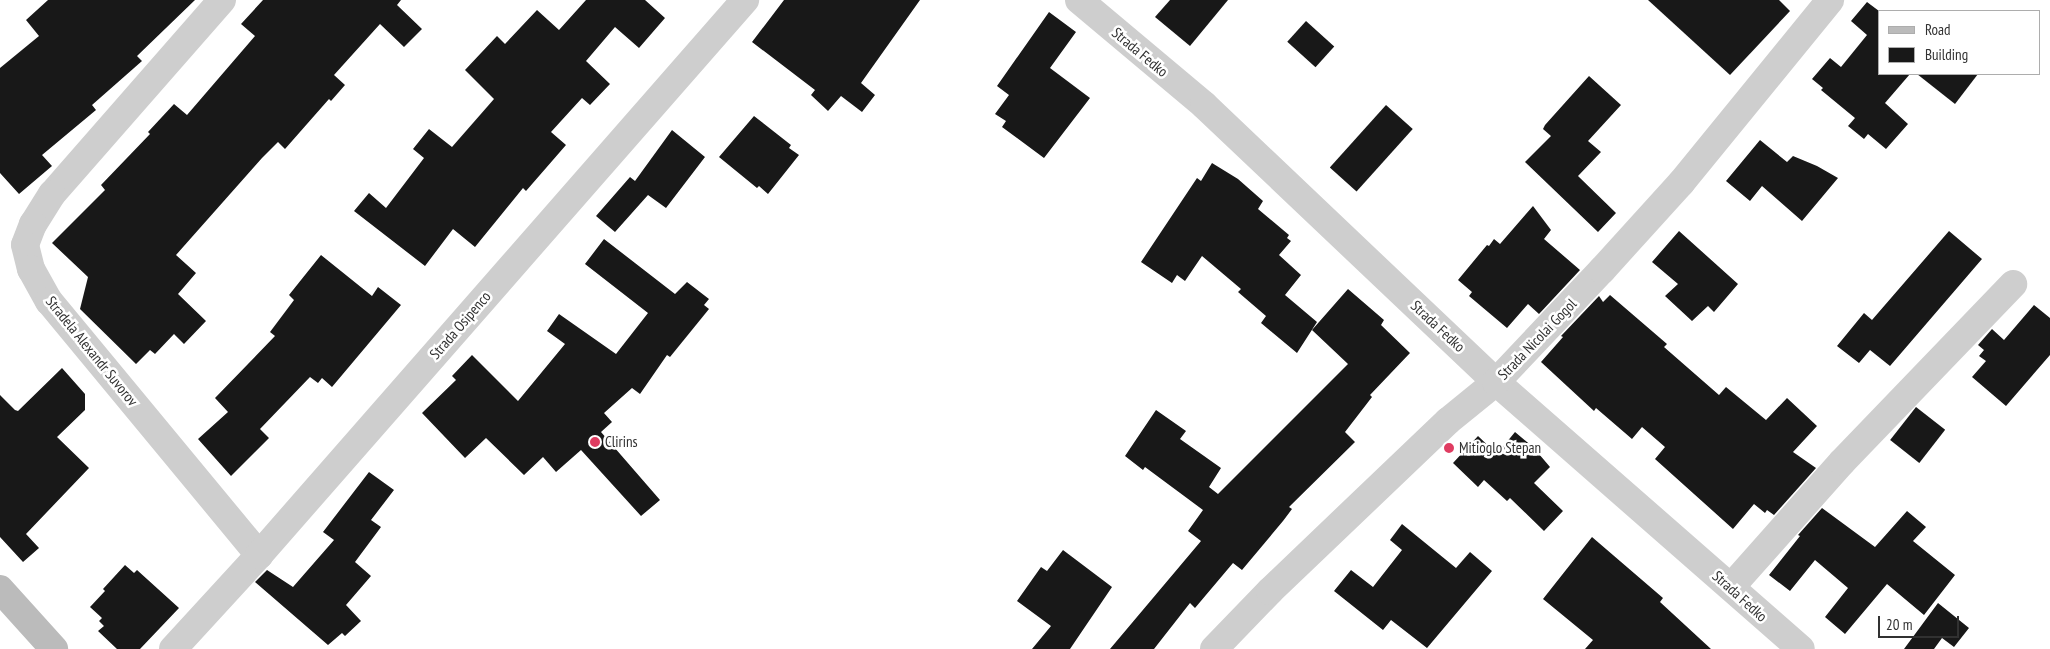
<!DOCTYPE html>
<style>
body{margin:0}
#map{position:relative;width:2050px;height:649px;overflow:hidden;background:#fff;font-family:"PT Sans Narrow",sans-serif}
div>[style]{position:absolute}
.building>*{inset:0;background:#181818;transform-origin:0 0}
.street>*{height:28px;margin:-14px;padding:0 14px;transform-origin:14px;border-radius:14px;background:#cecece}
.secondary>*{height:28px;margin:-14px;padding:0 14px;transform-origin:14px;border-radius:14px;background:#bbb}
.dots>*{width:14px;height:14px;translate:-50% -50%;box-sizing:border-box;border:2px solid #fff;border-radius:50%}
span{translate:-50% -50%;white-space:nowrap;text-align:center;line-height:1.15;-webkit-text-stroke:5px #fff;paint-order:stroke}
.street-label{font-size:15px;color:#313131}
.poi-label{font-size:15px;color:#313131}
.left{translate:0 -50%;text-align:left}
.legend{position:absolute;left:1878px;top:10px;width:162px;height:65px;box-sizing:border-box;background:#fff;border:1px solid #adadad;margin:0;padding:6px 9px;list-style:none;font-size:15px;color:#313131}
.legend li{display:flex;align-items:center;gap:10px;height:25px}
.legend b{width:25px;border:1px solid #adadad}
.scale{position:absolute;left:1878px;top:616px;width:81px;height:22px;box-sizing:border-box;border:2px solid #313131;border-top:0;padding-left:6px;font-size:15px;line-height:18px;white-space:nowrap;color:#313131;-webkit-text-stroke:4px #fff;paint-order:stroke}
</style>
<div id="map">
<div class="building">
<i style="clip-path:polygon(48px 0,195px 0,137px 56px,142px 61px,92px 105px,96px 110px,42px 155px,52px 166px,19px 194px,0 173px,0 68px,39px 36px,26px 20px)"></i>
<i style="clip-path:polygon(263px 0,401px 0,397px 5px,422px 29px,404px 47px,380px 24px,334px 75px,345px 85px,331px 101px,329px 99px,285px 149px,278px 142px,262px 158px,176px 255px,196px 273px,178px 294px,206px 321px,184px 344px,174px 334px,155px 354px,150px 350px,136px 364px,80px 309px,88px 277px,52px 243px,105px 190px,101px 185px,150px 134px,148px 132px,174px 104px,187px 115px,255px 36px,241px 24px)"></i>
<i style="clip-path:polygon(586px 0,645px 0,665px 18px,639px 48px,615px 27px,586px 61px,610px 84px,590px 105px,582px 98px,551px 132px,566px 145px,526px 191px,523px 188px,475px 247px,453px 229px,425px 266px,354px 211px,369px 193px,386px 208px,424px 158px,413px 149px,429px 129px,452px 147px,494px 99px,465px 70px,497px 36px,505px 44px,537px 10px,559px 30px)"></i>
<i style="clip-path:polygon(784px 0,920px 0,861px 83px,875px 95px,862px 112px,841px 96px,828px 111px,811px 95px,815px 90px,752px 42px)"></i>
<i style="clip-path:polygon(1170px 0,1228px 0,1190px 46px,1155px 17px)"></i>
<i style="clip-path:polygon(1648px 0,1779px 0,1790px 11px,1730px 75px)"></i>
<i style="clip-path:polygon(1867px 2px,1879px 11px,1879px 74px,1910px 74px,1885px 103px,1908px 124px,1886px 149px,1868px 134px,1864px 139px,1848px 126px,1855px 118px,1821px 90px,1823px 88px,1812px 79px,1830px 58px,1841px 67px,1867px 35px,1851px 21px)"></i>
<i style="clip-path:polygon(1049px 12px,1076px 32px,1050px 68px,1090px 98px,1044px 158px,1002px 127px,1006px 121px,995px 114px,1009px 95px,997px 86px)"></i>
<i style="left:1306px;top:21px;width:38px;height:28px;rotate:42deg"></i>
<i style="clip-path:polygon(1917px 74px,1978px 74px,1955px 104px)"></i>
<i style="clip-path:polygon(1589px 76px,1621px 105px,1588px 141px,1601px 152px,1578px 176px,1616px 213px,1598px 232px,1525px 162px,1551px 136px,1543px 129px,1545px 125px)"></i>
<i style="left:1386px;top:105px;width:36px;height:84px;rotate:42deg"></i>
<i style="clip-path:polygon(754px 116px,791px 145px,789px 148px,799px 155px,768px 194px,759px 186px,757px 188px,719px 157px)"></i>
<i style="clip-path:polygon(672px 130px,705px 157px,666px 208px,648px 195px,615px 232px,596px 216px,630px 177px,635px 181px)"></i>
<i style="clip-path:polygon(1760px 140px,1787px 162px,1793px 156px,1817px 166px,1838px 178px,1802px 221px,1762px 186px,1750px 201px,1726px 181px)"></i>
<i style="clip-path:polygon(1212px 163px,1238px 179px,1263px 201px,1258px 209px,1289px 235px,1287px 238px,1291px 241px,1279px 255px,1301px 275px,1285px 295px,1317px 322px,1297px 353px,1261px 323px,1266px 316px,1238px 292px,1241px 289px,1202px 256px,1185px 281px,1177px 275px,1172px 283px,1141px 262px,1197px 178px,1201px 181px)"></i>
<i style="clip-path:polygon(1533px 206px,1551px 230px,1544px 239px,1580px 270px,1539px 314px,1528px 304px,1507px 328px,1469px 296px,1472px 292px,1458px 280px,1487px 245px,1489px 246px,1494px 239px,1500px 244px)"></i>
<i style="clip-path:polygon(1679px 231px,1738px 284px,1714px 312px,1708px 306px,1692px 321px,1665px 296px,1678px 284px,1652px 262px)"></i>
<i style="clip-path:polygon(1949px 231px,1982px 259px,1890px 366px,1870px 350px,1859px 363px,1837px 346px,1864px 313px,1872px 320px)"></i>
<i style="clip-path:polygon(604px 239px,675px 294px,687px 282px,709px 299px,704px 305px,709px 309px,670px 357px,667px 355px,640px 394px,632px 388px,604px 413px,612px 422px,601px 432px,660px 500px,641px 516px,581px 450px,556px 472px,543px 457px,524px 475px,486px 438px,465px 458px,422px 413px,456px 380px,452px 376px,472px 355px,518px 401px,565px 344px,547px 331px,559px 314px,616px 354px,648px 313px,585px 264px)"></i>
<i style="clip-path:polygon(321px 255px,372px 296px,378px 287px,401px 305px,332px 387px,322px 378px,318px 383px,310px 377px,260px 429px,269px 438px,231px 476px,198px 439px,228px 412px,215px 398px,275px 336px,270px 332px,294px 300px,289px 295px)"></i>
<i style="clip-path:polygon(1348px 289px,1384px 320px,1381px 325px,1410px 353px,1370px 395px,1372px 397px,1345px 432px,1355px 442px,1289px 507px,1292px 509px,1283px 521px,1242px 570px,1233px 563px,1195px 608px,1190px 603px,1154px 649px,1110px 649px,1201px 541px,1188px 531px,1203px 510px,1145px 467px,1143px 470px,1125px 456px,1156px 410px,1186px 431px,1180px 439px,1221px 468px,1209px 487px,1218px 494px,1348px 364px,1312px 330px)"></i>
<i style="clip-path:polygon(1610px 295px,1667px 344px,1664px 347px,1719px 395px,1726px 387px,1766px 420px,1787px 398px,1817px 426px,1793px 452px,1816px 468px,1774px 515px,1767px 510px,1765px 513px,1754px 504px,1733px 529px,1655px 459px,1665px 447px,1642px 427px,1632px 439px,1596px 408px,1594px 411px,1541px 362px,1563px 337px,1561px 336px,1599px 296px,1603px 302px)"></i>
<i style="clip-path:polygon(2034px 305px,2050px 318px,2050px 355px,2006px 406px,1972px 377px,1986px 361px,1979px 356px,1984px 350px,1978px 345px,1992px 329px,2004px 340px)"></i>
<i style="clip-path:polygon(62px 368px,85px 394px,85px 410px,57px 437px,89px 468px,26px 534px,39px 548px,23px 562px,0 537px,0 395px,15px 410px,18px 411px)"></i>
<i style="left:1916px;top:407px;width:37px;height:42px;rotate:38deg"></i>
<i style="clip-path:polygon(1515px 432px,1533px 447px,1550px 467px,1534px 483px,1563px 511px,1544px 531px,1510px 498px,1507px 501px,1484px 480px,1478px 487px,1453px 463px,1478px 436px,1497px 454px)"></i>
<i style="clip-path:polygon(369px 472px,394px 490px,371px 520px,381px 527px,355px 562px,371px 576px,346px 605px,361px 621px,345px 636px,342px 633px,328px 645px,255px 582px,267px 570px,293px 587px,334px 540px,323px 532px)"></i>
<i style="clip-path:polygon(1822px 508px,1875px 547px,1907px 511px,1926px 527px,1913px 541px,1955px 575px,1924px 615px,1887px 584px,1845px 634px,1825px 617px,1848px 588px,1815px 560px,1790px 591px,1769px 575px,1800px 536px,1798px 535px)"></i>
<i style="clip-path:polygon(1402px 524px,1456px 568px,1470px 552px,1492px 571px,1427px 648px,1391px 620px,1383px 630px,1334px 591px,1351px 570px,1373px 587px,1402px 550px,1390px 540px)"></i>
<i style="clip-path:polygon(1592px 537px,1663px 598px,1660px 602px,1711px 649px,1585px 649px,1593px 640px,1543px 599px)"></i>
<i style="clip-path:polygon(1063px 550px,1112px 587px,1070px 649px,1032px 649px,1051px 626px,1017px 601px,1041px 567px,1047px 571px)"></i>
<i style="clip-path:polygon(125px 565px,134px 573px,137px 570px,179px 608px,140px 649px,117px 649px,98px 631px,104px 626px,99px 621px,102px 618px,90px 607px,105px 591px,103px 589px)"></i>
<i style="clip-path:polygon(1938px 603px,1969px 628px,1954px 647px,1942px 638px,1934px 649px,1904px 649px)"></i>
</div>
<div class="street">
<i style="left:222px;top:0;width:258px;rotate:131.2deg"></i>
<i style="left:52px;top:194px;width:36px;rotate:122deg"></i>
<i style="left:33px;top:224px;width:22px;rotate:111deg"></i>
<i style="left:25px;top:245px;width:25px;rotate:76deg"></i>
<i style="left:31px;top:269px;width:37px;rotate:61deg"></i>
<i style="left:49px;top:301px;width:330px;rotate:50.4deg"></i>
<i style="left:1079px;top:0;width:163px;rotate:40deg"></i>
<i style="left:1204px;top:105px;width:402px;rotate:43.5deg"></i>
<i style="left:1496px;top:382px;width:405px;rotate:41.2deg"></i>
<i style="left:1731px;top:587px;width:167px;rotate:-48.4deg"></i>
<i style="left:1842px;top:462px;width:247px;rotate:-46.1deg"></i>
<i style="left:173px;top:649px;width:127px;rotate:-47.5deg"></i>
<i style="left:259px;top:555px;width:738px;rotate:-48.79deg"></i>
<i style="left:1214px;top:649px;width:81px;rotate:-46deg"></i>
<i style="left:1270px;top:591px;width:246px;rotate:-43.7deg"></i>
<i style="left:1448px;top:421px;width:62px;rotate:-39.1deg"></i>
<i style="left:1496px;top:382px;width:154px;rotate:-46.6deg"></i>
<i style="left:1602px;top:270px;width:118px;rotate:-47.8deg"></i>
<i style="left:1681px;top:183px;width:236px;rotate:-50.8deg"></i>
</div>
<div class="secondary">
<i style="left:0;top:589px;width:81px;rotate:48deg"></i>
</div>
<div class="dots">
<i style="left:595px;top:442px;background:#df3c61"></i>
<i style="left:1449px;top:448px;background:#df3c61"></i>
</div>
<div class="street-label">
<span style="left:1140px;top:52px;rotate:40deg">Strada Fedko</span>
<span style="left:460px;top:325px;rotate:-49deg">Strada Osipenco</span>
<span style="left:1438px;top:326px;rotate:43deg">Strada Fedko</span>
<span style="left:1537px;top:339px;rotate:-46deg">Strada Nicolai Gogol</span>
<span style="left:92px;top:351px;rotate:51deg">Stradela Alexandr Suvorov</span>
<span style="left:1740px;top:596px;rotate:42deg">Strada Fedko</span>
</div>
<div class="poi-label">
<span class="left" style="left:605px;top:442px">Clirins</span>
<span class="left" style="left:1459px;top:448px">Mitioglo Stepan</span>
</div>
<ul class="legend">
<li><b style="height:6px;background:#bbb"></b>Road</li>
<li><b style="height:14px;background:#181818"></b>Building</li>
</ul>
<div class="scale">20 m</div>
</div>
